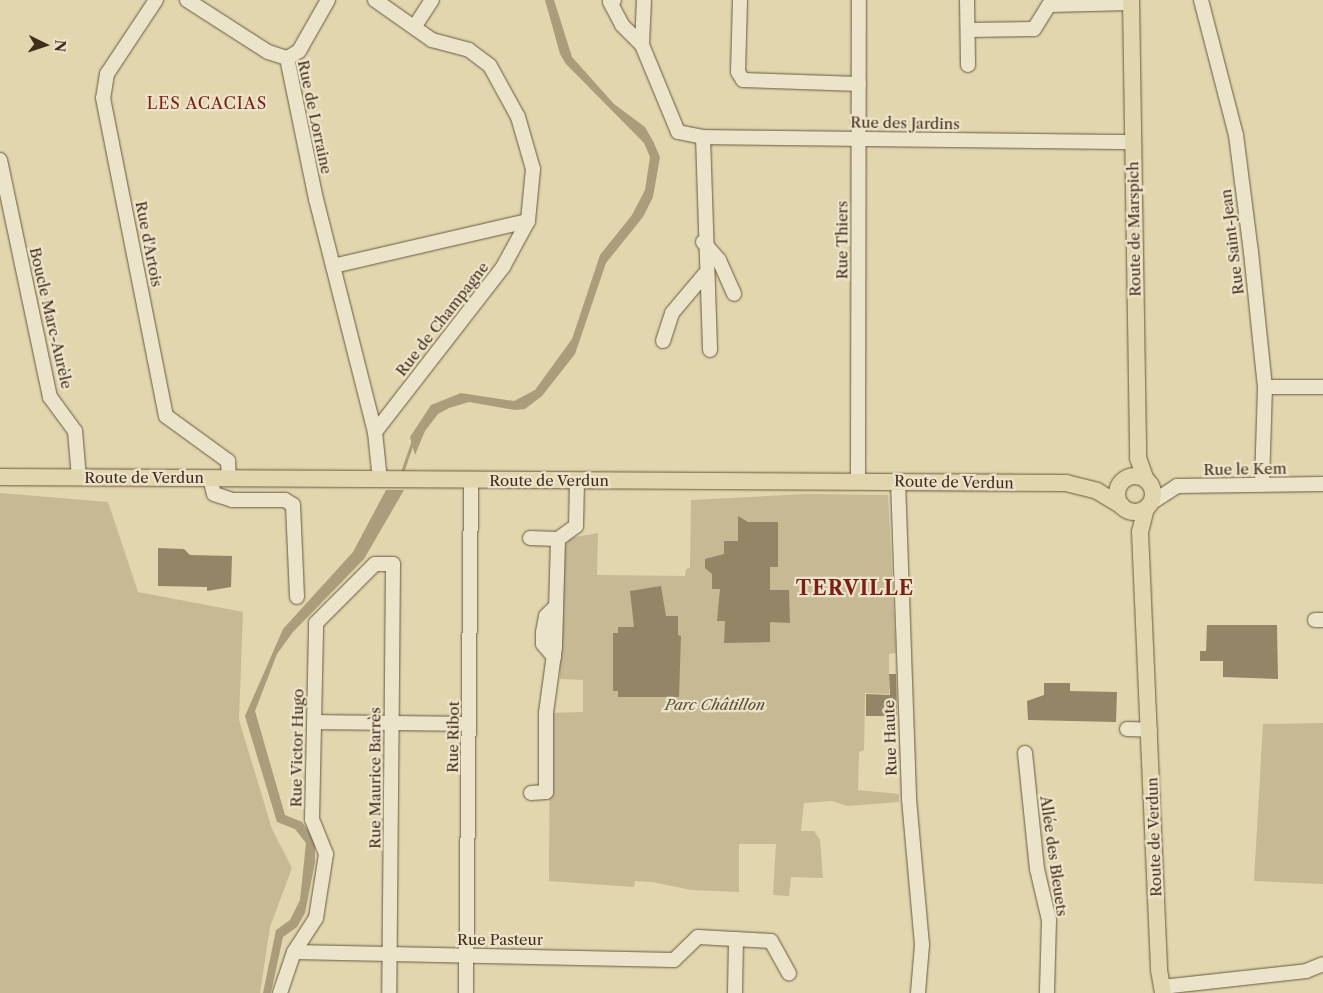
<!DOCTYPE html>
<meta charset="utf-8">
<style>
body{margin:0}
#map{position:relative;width:1323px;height:993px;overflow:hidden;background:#e1d6ad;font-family:"Libre Caslon Text",serif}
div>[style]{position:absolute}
.green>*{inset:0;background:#c6b994}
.water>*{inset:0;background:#ab9d7c}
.stream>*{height:3px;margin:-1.5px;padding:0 1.5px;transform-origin:1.5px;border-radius:1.5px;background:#ab9d7c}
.building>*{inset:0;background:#958567}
.roads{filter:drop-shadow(0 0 1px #6a5840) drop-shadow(0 0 1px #6a5840)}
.minor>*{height:14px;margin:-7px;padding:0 7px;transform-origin:7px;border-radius:7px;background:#ece4ca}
.major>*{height:16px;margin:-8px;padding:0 8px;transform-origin:8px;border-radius:8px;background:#e1d6ad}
.major>.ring{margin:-8px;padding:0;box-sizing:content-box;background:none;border:16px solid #e1d6ad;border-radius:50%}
span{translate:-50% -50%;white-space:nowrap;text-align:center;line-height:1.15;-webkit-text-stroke:4.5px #ece4ca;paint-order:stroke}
.street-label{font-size:15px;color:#422e1c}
.park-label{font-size:15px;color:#5c4a34;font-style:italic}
.neighbourhood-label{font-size:16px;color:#7a1f14;letter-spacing:1px}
.district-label{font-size:20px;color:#7a1f14;font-weight:700;letter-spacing:1px}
.north{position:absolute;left:20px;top:20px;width:50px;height:50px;-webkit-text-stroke:4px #ece4ca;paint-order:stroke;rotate:94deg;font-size:14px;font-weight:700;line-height:20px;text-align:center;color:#422e1c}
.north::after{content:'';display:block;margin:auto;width:18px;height:22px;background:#422e1c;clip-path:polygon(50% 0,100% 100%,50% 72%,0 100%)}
</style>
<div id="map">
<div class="green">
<i style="clip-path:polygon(0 493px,108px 502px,138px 592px,243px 612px,239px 720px,272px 829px,292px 868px,270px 927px,260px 993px,0 993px)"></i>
<i style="clip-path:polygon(807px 494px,888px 495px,896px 653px,889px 654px,889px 694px,865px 693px,864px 750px,859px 752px,858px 790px,899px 794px,899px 802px,847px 806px,832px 801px,804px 803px,801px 831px,814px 831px,820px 840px,823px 878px,791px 877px,789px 896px,773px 895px,776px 844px,739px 844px,739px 892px,692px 890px,652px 882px,635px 881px,634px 887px,549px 881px,550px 713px,583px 712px,583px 680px,560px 679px,560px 555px,570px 538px,598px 533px,597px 575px,685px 576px,686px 569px,690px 568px,691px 500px)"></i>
<i style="clip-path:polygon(1323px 723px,1323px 884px,1254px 881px,1263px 724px)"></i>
</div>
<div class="water">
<i style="clip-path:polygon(545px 0,554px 0,572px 57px,614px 104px,645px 127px,653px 141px,660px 157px,653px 197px,643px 217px,606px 263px,575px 354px,542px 396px,525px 409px,515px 410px,469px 402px,449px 408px,438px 414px,425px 431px,415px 455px,410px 437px,431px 405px,461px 393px,514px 401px,535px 390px,572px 339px,600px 255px,632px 215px,645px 190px,650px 157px,644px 143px,566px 64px,560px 54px)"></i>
<i style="clip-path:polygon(386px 490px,404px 490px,364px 559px,293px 632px,277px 654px,255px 711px,285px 815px,302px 822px,315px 840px,315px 862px,305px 913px,297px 927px,283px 937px,271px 993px,263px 993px,276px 930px,290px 920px,300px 900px,306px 843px,295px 829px,277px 822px,245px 716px,283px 629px,353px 552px)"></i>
</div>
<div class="stream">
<i style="left:401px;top:475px;width:36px;rotate:-71deg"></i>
</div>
<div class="building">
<i style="clip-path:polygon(738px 516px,748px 522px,778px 522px,778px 567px,770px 567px,770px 590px,789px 590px,790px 623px,770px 622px,770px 642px,724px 643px,725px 621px,717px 621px,720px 589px,712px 589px,712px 574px,705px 568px,705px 559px,724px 554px,724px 541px,738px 541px)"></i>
<i style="clip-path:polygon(158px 548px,184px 549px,190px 555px,232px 556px,231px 587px,207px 591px,207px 587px,158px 586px)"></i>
<i style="clip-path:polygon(661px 586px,666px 616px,678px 616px,678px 635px,681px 636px,679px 697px,618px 697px,618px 691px,613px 691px,613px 633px,618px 633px,618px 627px,634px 627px,630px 591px)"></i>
<i style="clip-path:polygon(1207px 625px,1277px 625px,1278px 679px,1223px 677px,1223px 661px,1200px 661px,1200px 651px,1206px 651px)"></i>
<i style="clip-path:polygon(889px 674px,896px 674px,897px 716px,866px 716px,866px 694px,890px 695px)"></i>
<i style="clip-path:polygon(1044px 683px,1070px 683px,1070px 691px,1117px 692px,1116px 722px,1028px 720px,1027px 701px,1044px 695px)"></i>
</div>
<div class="roads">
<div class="minor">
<i style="left:156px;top:0;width:89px;rotate:123.5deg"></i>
<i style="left:107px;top:74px;width:24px;rotate:99deg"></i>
<i style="left:103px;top:98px;width:324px;rotate:78.8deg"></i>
<i style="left:166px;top:416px;width:77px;rotate:36deg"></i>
<i style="left:228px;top:461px;width:17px;rotate:87deg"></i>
<i style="left:187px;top:0;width:96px;rotate:32.7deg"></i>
<i style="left:268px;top:52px;width:20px;rotate:18deg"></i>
<i style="left:375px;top:0;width:70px;rotate:35.1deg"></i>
<i style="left:432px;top:40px;width:38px;rotate:15deg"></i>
<i style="left:469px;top:50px;width:26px;rotate:37deg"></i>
<i style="left:490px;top:66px;width:58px;rotate:61.2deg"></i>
<i style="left:518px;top:117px;width:54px;rotate:73.9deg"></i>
<i style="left:533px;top:169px;width:52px;rotate:95.5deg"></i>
<i style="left:528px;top:221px;width:52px;rotate:118.5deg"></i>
<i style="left:503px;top:267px;width:209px;rotate:127.8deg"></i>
<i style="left:614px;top:0;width:4px;rotate:153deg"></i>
<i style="left:610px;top:2px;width:26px;rotate:62deg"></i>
<i style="left:622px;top:25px;width:28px;rotate:45deg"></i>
<i style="left:642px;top:45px;width:94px;rotate:67.5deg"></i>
<i style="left:678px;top:132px;width:25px;rotate:11deg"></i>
<i style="left:703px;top:137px;width:430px;rotate:0.7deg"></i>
<i style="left:740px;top:0;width:72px;rotate:91.6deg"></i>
<i style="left:738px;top:72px;width:9px;rotate:58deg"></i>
<i style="left:743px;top:80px;width:116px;rotate:2deg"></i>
<i style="left:967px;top:0;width:65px;rotate:89.1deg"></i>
<i style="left:1201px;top:0;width:139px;rotate:75.5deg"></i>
<i style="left:1236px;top:135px;width:118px;rotate:82.7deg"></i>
<i style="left:1251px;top:252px;width:136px;rotate:84.1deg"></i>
<i style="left:1265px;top:387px;width:97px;rotate:91.8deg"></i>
<i style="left:415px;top:26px;width:31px;rotate:-57deg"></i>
<i style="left:968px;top:30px;width:66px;rotate:-0.9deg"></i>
<i style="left:1034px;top:29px;width:28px;rotate:-58deg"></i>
<i style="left:1049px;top:5px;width:82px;rotate:-1.4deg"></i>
<i style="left:642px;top:45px;width:45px;rotate:-87.5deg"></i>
<i style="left:287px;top:58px;width:144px;rotate:78.4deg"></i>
<i style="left:316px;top:199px;width:240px;rotate:75.8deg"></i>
<i style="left:375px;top:432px;width:48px;rotate:84.1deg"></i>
<i style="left:287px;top:58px;width:14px;rotate:-30deg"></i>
<i style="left:299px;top:51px;width:59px;rotate:-60.4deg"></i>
<i style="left:703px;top:137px;width:213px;rotate:88.1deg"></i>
<i style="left:0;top:160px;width:242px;rotate:78.1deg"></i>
<i style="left:50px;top:397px;width:42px;rotate:53.7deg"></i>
<i style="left:75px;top:431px;width:47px;rotate:85.1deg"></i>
<i style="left:703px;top:242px;width:24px;rotate:48deg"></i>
<i style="left:719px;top:260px;width:37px;rotate:66deg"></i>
<i style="left:333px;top:266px;width:200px;rotate:-13deg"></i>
<i style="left:663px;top:341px;width:29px;rotate:-72deg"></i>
<i style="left:672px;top:313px;width:51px;rotate:-49.8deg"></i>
<i style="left:1265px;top:387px;width:58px"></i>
<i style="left:210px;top:478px;width:16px;rotate:76deg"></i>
<i style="left:214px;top:494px;width:19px;rotate:18deg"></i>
<i style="left:232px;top:500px;width:53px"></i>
<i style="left:285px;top:500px;width:9px;rotate:32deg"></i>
<i style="left:293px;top:505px;width:92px;rotate:87.5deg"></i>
<i style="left:858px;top:481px;width:481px;rotate:-89.9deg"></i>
<i style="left:898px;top:481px;width:318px;rotate:88deg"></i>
<i style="left:909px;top:799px;width:147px;rotate:84.9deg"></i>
<i style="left:922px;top:945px;width:48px;rotate:94.8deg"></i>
<i style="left:1151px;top:503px;width:31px;rotate:-33deg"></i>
<i style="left:1177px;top:486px;width:146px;rotate:-0.8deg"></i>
<i style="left:530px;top:538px;width:28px;rotate:2deg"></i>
<i style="left:558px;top:539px;width:108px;rotate:91.6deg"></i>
<i style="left:555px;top:647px;width:67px;rotate:97.8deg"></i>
<i style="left:546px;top:713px;width:79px;rotate:90deg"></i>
<i style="left:546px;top:792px;width:15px;rotate:176deg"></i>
<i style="left:558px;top:539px;width:22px;rotate:-36deg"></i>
<i style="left:576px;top:526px;width:45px;rotate:-88.7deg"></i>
<i style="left:1315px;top:620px;width:8px"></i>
<i style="left:554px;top:657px;width:17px;rotate:-130deg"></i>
<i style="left:543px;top:644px;width:12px;rotate:-90deg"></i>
<i style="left:543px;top:632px;width:16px;rotate:-79deg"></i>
<i style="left:546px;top:616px;width:14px;rotate:-45deg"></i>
<i style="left:315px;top:722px;width:154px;rotate:0.7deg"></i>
<i style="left:1127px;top:729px;width:23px;rotate:2deg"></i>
<i style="left:1025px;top:753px;width:117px;rotate:84.1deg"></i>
<i style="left:1037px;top:869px;width:52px;rotate:76.8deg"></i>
<i style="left:1049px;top:920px;width:73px;rotate:91.6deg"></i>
<i style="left:294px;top:952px;width:380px;rotate:1.2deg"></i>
<i style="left:674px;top:960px;width:33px;rotate:-44deg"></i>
<i style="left:698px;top:937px;width:73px;rotate:3.1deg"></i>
<i style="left:771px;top:941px;width:37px;rotate:61deg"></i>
<i style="left:1162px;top:987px;width:145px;rotate:-6.3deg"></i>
<i style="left:1306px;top:971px;width:18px;rotate:-22deg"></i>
<i style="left:280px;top:993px;width:43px;rotate:-71.1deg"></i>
<i style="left:294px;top:952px;width:40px;rotate:-57.1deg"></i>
<i style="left:316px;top:918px;width:65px;rotate:-81.1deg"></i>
<i style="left:326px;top:854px;width:37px;rotate:-112deg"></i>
<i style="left:312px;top:820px;width:197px;rotate:-88.8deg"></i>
<i style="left:316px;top:623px;width:83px;rotate:-45deg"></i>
<i style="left:375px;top:564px;width:18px"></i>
<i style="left:393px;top:564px;width:429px;rotate:90.5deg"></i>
<i style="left:466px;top:993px;width:512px;rotate:-89.44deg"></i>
<i style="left:735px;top:993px;width:54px;rotate:-88.9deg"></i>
</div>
<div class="major">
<i style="left:1131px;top:0;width:458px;rotate:89.1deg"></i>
<i style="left:1138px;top:458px;width:23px;rotate:70deg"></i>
<i class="ring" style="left:1117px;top:476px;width:20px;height:20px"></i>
<i style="left:0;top:477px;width:1066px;rotate:0.32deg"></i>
<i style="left:1066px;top:483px;width:32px;rotate:14deg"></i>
<i style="left:1097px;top:491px;width:29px;rotate:31deg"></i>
<i style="left:1146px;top:508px;width:25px;rotate:104deg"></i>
<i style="left:1140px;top:532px;width:438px;rotate:87.5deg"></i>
<i style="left:1159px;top:970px;width:23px;rotate:80deg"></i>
</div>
</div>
<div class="street-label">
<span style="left:315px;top:117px;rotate:78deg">Rue de Lorraine</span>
<span style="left:905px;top:123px;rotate:1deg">Rue des Jardins</span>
<span style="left:1134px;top:229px;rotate:-91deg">Route de Marspich</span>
<span style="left:842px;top:240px;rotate:-90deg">Rue Thiers</span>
<span style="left:1232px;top:242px;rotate:-97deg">Rue Saint-Jean</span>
<span style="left:149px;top:244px;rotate:79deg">Rue d'Artois</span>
<span style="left:51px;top:318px;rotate:77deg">Boucle Marc-Aurèle</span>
<span style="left:442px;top:319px;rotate:-52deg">Rue de Champagne</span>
<span style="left:1245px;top:469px;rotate:-1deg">Rue le Kem</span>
<span style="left:144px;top:478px">Route de Verdun</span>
<span style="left:549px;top:481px">Route de Verdun</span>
<span style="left:954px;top:482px;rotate:1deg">Route de Verdun</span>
<span style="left:453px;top:737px;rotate:-89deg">Rue Ribot</span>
<span style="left:890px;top:738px;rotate:-92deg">Rue Haute</span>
<span style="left:297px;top:748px;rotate:-89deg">Rue Victor Hugo</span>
<span style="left:375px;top:778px;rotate:-90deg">Rue Maurice Barrès</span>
<span style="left:1154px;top:837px;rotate:-92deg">Route de Verdun</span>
<span style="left:1054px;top:856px;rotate:82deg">Allée des Bleuets</span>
<span style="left:500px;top:940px">Rue Pasteur</span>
</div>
<div class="park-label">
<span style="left:715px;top:705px">Parc Châtillon</span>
</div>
<div class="neighbourhood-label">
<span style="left:207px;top:103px">LES ACACIAS</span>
</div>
<div class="district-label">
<span style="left:855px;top:588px">TERVILLE</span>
</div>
<div class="north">N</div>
</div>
